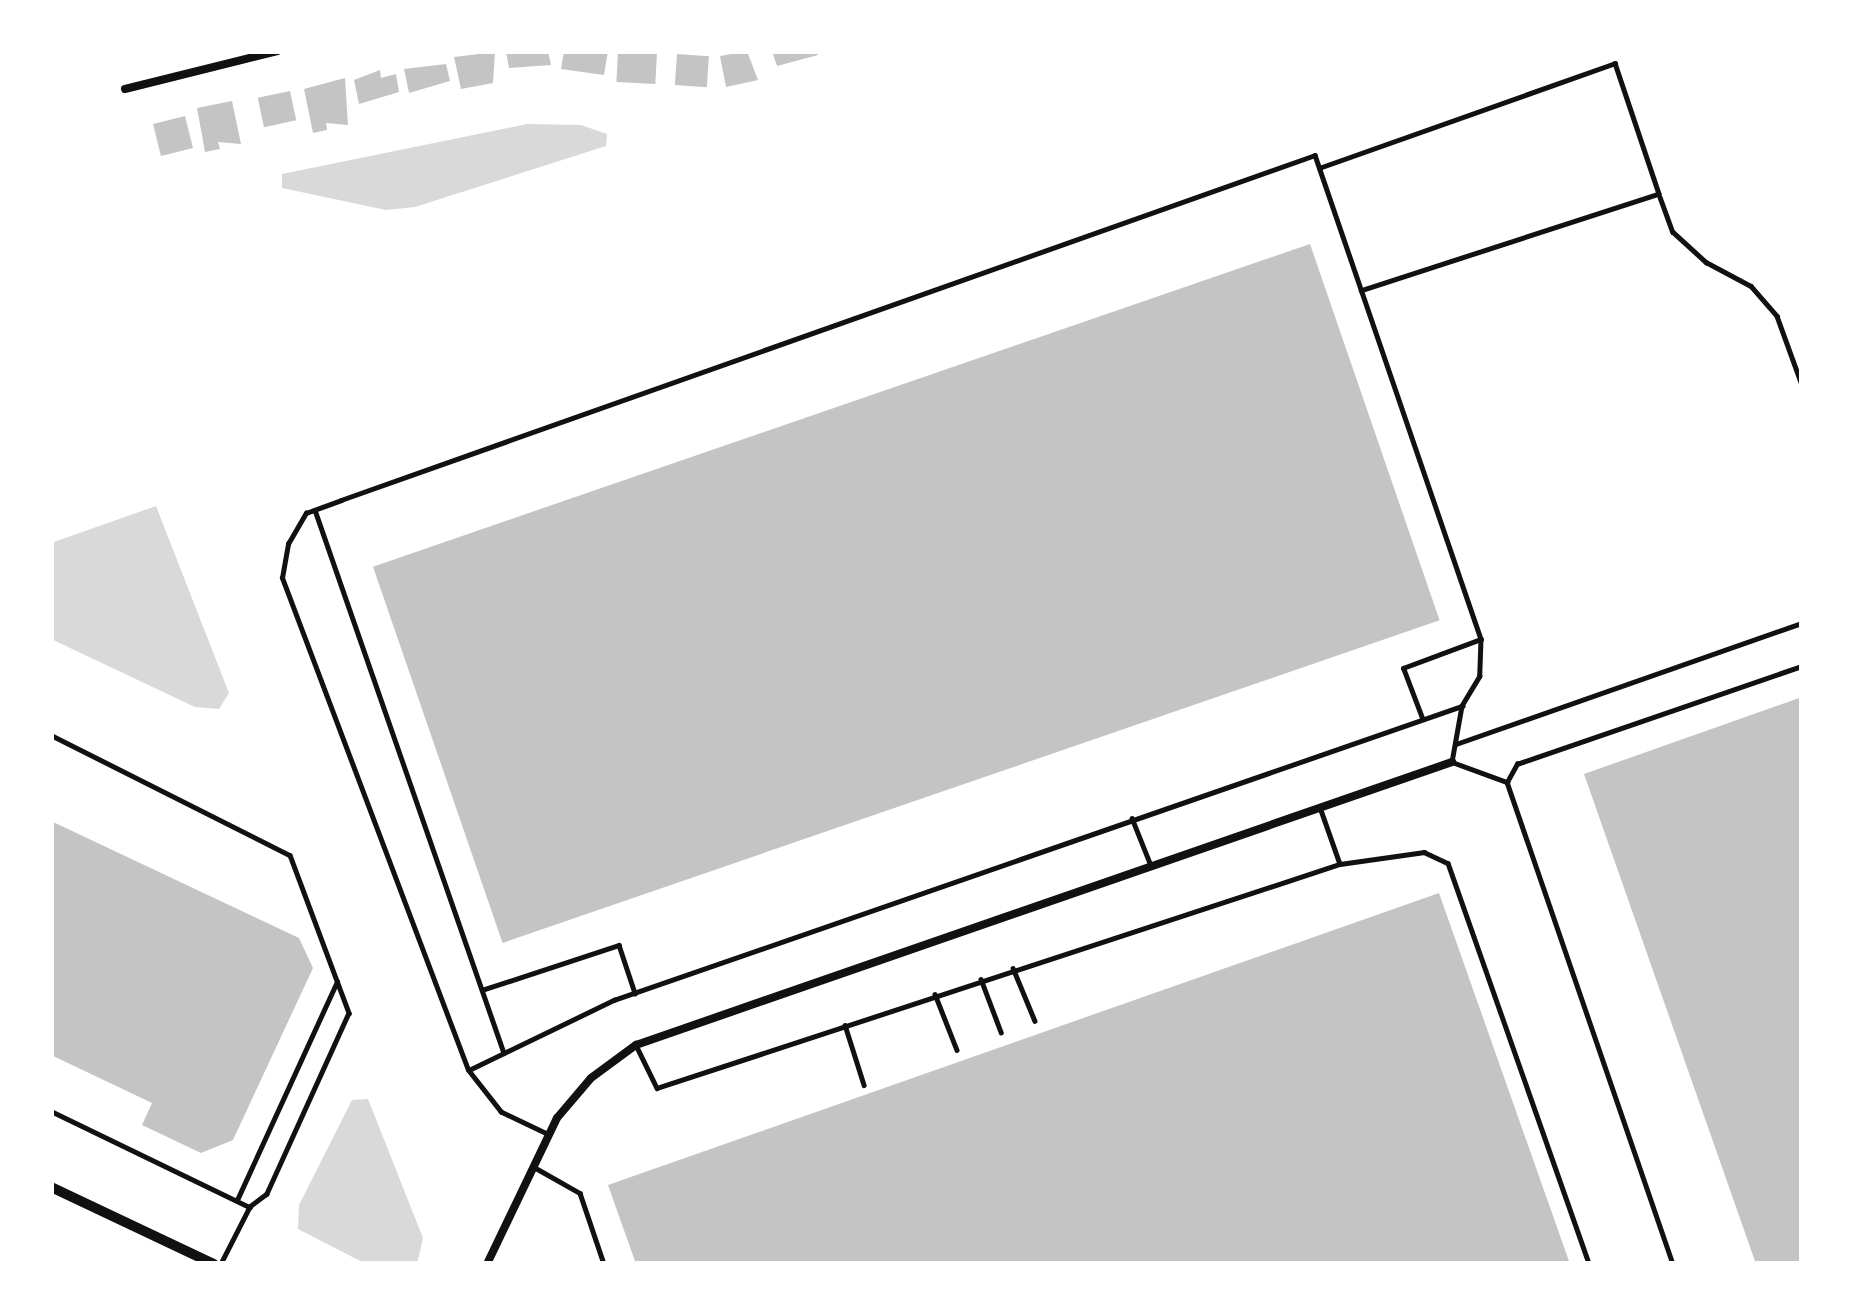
<!DOCTYPE html>
<style>
body{margin:0}
#map{position:relative;width:1853px;height:1315px;overflow:hidden;background:#fff;font-family:"Source Sans 3",sans-serif}
div>[style]{position:absolute}
.water>*{inset:0;background:#d9d9d9}
.building>*{inset:0;background:#c4c4c4;transform-origin:0 0}
.service>*{height:4.5px;margin:-2.25px;padding:0 2.25px;transform-origin:2.25px;border-radius:2.25px;background:#111}
.minor>*{height:8px;margin:-4px;padding:0 4px;transform-origin:4px;border-radius:4px;background:#111}
.tertiary>*{height:10px;margin:-5px;padding:0 5px;transform-origin:5px;border-radius:5px;background:#111}
span{translate:-50% -50%;white-space:nowrap;text-align:center;line-height:1.15;-webkit-text-stroke:12px #fff;paint-order:stroke}
.frame{position:absolute;inset:0;border:54px solid #fff;pointer-events:none}
</style>
<div id="map">
<div class="water">
<i style="clip-path:polygon(527px 124px,581px 125px,607px 134px,606px 146px,415px 207px,386px 210px,282px 188px,282px 174px)"></i>
<i style="clip-path:polygon(156px 506px,229px 693px,219px 709px,195px 707px,51px 639px,51px 543px)"></i>
<i style="clip-path:polygon(368px 1099px,423px 1238px,417px 1264px,366px 1264px,298px 1229px,299px 1205px,352px 1100px)"></i>
</div>
<div class="building">
<i style="clip-path:polygon(548px 51px,551px 65px,509px 68px,506px 52px)"></i>
<i style="clip-path:polygon(564px 51px,608px 51px,604px 75px,561px 69px)"></i>
<i style="left:618px;top:51px;width:39px;height:31px;rotate:3deg"></i>
<i style="clip-path:polygon(747px 51px,758px 80px,726px 87px,720px 56px)"></i>
<i style="clip-path:polygon(772px 51px,816px 51px,818px 55px,777px 66px)"></i>
<i style="clip-path:polygon(495px 52px,493px 83px,461px 89px,454px 57px)"></i>
<i style="left:677px;top:54px;width:32px;height:31px;rotate:4deg"></i>
<i style="clip-path:polygon(446px 64px,450px 81px,409px 93px,404px 69px)"></i>
<i style="clip-path:polygon(380px 70px,381px 78px,396px 74px,399px 92px,359px 104px,354px 80px)"></i>
<i style="clip-path:polygon(345px 78px,348px 125px,326px 123px,327px 130px,313px 133px,304px 89px)"></i>
<i style="left:290px;top:91px;width:30px;height:33px;rotate:78deg"></i>
<i style="clip-path:polygon(232px 101px,241px 144px,218px 142px,220px 149px,205px 152px,197px 108px)"></i>
<i style="left:185px;top:116px;width:33px;height:33px;rotate:76deg"></i>
<i style="left:1310px;top:244px;width:398px;height:991px;rotate:71deg"></i>
<i style="clip-path:polygon(1802px 697px,1802px 1264px,1756px 1264px,1584px 774px)"></i>
<i style="clip-path:polygon(51px 821px,299px 938px,313px 968px,233px 1140px,201px 1153px,142px 1125px,152px 1103px,51px 1055px)"></i>
<i style="clip-path:polygon(1439px 893px,1570px 1264px,636px 1264px,608px 1185px)"></i>
</div>
<div class="service">
<i style="left:1319px;top:168px;width:314px;rotate:-19.5deg"></i>
<i style="left:1615px;top:63px;width:138px;rotate:71.4deg"></i>
<i style="left:1659px;top:194px;width:313px;rotate:162deg"></i>
<i style="left:1660px;top:197px;width:37px;rotate:70deg"></i>
<i style="left:1673px;top:232px;width:45px;rotate:42.3deg"></i>
<i style="left:1706px;top:262px;width:51px;rotate:28.1deg"></i>
<i style="left:1751px;top:286px;width:40px;rotate:49deg"></i>
<i style="left:1777px;top:316px;width:73px;rotate:70.1deg"></i>
<i style="left:315px;top:510px;width:575px;rotate:70.81deg"></i>
<i style="left:1422px;top:718px;width:53px;rotate:-110.8deg"></i>
<i style="left:1403px;top:668px;width:83px;rotate:-20.4deg"></i>
<i style="left:51px;top:735px;width:267px;rotate:26.7deg"></i>
<i style="left:290px;top:855px;width:169px;rotate:69.5deg"></i>
<i style="left:349px;top:1013px;width:199px;rotate:114.4deg"></i>
<i style="left:267px;top:1194px;width:21px;rotate:143deg"></i>
<i style="left:250px;top:1207px;width:64px;rotate:117deg"></i>
<i style="left:1456px;top:744px;width:367px;rotate:-19.3deg"></i>
<i style="left:1507px;top:782px;width:510px;rotate:71deg"></i>
<i style="left:1321px;top:810px;width:57px;rotate:70.6deg"></i>
<i style="left:1340px;top:864px;width:85px;rotate:-8.1deg"></i>
<i style="left:1424px;top:852px;width:26px;rotate:25deg"></i>
<i style="left:1448px;top:863px;width:425px;rotate:70.6deg"></i>
<i style="left:1132px;top:818px;width:48px;rotate:68.2deg"></i>
<i style="left:1013px;top:968px;width:57px;rotate:67.5deg"></i>
<i style="left:981px;top:979px;width:57px;rotate:69.3deg"></i>
<i style="left:482px;top:990px;width:144px;rotate:-18.2deg"></i>
<i style="left:619px;top:945px;width:51px;rotate:71.6deg"></i>
<i style="left:935px;top:994px;width:60px;rotate:68.6deg"></i>
<i style="left:845px;top:1025px;width:63px;rotate:72.4deg"></i>
<i style="left:636px;top:1045px;width:48px;rotate:64deg"></i>
<i style="left:657px;top:1088px;width:719px;rotate:-18.16deg"></i>
<i style="left:471px;top:1069px;width:159px;rotate:-25.8deg"></i>
<i style="left:614px;top:1000px;width:898px;rotate:-19.12deg"></i>
<i style="left:51px;top:1111px;width:221px;rotate:25.8deg"></i>
<i style="left:549px;top:1135px;width:53px;rotate:-154.4deg"></i>
<i style="left:501px;top:1112px;width:53px;rotate:-128.2deg"></i>
<i style="left:468px;top:1070px;width:526px;rotate:-110.71deg"></i>
<i style="left:282px;top:578px;width:35px;rotate:-80deg"></i>
<i style="left:288px;top:544px;width:36px;rotate:-60deg"></i>
<i style="left:306px;top:513px;width:37px;rotate:-20deg"></i>
<i style="left:341px;top:500px;width:1033px;rotate:-19.5deg"></i>
<i style="left:1315px;top:155px;width:512px;rotate:71.07deg"></i>
<i style="left:1481px;top:639px;width:37px;rotate:92deg"></i>
<i style="left:1480px;top:676px;width:35px;rotate:121deg"></i>
<i style="left:1462px;top:706px;width:57px;rotate:100.1deg"></i>
<i style="left:1452px;top:762px;width:59px;rotate:20deg"></i>
<i style="left:1507px;top:782px;width:21px;rotate:-61deg"></i>
<i style="left:1517px;top:764px;width:301px;rotate:-19deg"></i>
<i style="left:534px;top:1167px;width:53px;rotate:29.5deg"></i>
<i style="left:580px;top:1193px;width:75px;rotate:71.3deg"></i>
<i style="left:237px;top:1200px;width:240px;rotate:-65.4deg"></i>
</div>
<div class="minor">
<i style="left:125px;top:89px;width:157px;rotate:-14deg"></i>
<i style="left:487px;top:1264px;width:162px;rotate:-64.4deg"></i>
<i style="left:557px;top:1118px;width:52px;rotate:-49.6deg"></i>
<i style="left:591px;top:1078px;width:56px;rotate:-36.3deg"></i>
<i style="left:636px;top:1045px;width:864px;rotate:-19.13deg"></i>
</div>
<div class="tertiary">
<i style="left:51px;top:1187px;width:180px;rotate:25.3deg"></i>
</div>
<div class="frame"></div>
</div>
